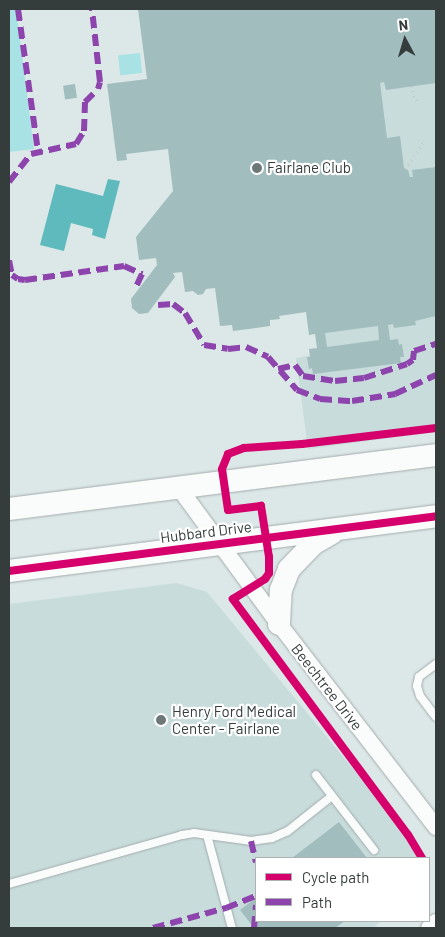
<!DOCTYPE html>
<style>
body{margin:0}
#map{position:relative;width:445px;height:937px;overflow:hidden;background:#dce7e7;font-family:Barlow,sans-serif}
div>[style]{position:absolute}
.built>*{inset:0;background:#c8dcdc}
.green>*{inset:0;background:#a8e2e4;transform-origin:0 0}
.water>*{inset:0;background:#5fbabd}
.building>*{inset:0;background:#a1bdbe;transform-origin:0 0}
.path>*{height:3px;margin-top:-1.5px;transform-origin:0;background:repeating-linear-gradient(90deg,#c3c7c7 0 1px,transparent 0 5px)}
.roads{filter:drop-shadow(0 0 1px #a3abab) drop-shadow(0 0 1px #a3abab)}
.lane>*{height:8px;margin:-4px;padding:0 4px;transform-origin:4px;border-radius:4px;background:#fafbfb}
.street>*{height:16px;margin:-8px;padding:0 8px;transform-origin:8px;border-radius:8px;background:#fafbfb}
.secondary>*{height:22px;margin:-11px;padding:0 11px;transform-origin:11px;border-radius:11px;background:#fafbfb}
.quiet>*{height:6px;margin-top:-3px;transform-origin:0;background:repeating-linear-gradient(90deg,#8e44ad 0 12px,transparent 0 18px)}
.cycleway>*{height:8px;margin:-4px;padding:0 4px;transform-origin:4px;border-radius:4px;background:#d6006c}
.dots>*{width:14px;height:14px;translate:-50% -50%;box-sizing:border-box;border:2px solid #fff;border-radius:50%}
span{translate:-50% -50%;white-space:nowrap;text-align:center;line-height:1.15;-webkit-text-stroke:4.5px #fff;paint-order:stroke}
.poi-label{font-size:15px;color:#343c3c}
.left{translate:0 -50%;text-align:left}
.street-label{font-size:15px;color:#343c3c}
.frame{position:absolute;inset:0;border:10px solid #343c3c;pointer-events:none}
.legend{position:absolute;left:255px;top:857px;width:175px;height:65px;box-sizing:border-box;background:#fff;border:1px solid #aeb1b1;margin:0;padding:6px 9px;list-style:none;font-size:15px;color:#343c3c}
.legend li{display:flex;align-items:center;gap:10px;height:25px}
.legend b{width:25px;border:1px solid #aeb1b1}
.north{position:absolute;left:380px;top:15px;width:50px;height:50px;-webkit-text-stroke:4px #fff;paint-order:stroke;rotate:354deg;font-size:14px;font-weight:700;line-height:20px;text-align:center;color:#343c3c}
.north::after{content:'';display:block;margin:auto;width:18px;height:22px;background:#343c3c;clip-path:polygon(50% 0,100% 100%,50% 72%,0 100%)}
</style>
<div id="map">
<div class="built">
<i style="clip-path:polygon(323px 9px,436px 9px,436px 432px,308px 449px,296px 358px,318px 354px,295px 182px,345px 175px)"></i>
<i style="clip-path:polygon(177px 583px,207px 592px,427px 858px,256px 858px,256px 921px,381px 921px,373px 928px,9px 928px,9px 604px)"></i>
</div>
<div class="green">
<i style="clip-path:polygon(9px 9px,16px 9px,34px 149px,9px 152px)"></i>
<i style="left:140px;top:53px;width:20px;height:22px;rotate:84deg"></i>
</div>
<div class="water">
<i style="clip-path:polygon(108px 179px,120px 181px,105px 239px,92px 235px,93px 229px,71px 223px,64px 251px,40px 245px,56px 184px,103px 196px)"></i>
</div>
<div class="building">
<i style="clip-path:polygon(evenodd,138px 9px,436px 9px,436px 83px,386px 90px,384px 82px,380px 83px,387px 138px,400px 136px,404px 168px,408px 170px,410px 177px,413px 177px,412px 170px,436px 167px,436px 316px,415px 321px,416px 325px,394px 328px,393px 324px,388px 325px,390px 340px,398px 339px,399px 345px,402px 344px,404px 357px,400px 357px,401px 363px,313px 374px,312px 368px,309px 369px,307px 357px,310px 357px,309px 349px,317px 348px,315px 334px,309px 335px,306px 312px,279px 316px,280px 319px,270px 320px,270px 326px,233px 331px,232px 325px,220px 326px,215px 288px,206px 289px,203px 294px,198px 295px,193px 291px,185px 292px,182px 272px,173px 273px,175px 277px,148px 313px,139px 314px,132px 308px,131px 299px,157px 265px,156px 258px,139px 260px,136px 237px,173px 191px,168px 149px,126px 154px,127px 160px,117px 161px,107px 84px,147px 79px,138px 9px,378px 326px,379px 340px,327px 347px,325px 333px,378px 326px)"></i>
<i style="left:75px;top:84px;width:14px;height:12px;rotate:82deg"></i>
<i style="clip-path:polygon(339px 822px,367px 858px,292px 858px)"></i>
<i style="clip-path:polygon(256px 898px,256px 921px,345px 921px,335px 928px,254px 928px,240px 910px)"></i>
</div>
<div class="path">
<i style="left:412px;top:86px;width:10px;rotate:84deg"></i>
<i style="left:413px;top:96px;width:9px;rotate:49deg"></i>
<i style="left:406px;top:169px;width:31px;rotate:-57deg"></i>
</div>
<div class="roads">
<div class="lane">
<i style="left:436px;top:664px;width:21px;rotate:143deg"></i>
<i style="left:419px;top:677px;width:9px;rotate:103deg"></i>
<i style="left:417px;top:686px;width:10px;rotate:73deg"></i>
<i style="left:420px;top:696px;width:26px;rotate:53deg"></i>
<i style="left:316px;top:775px;width:95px;rotate:52.3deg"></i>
<i style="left:207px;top:835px;width:96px;rotate:75deg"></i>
<i style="left:9px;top:884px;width:180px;rotate:-15.8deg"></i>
<i style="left:182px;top:835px;width:12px;rotate:-9deg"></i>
<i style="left:194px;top:833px;width:58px;rotate:8deg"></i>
<i style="left:251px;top:841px;width:21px;rotate:-8deg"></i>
<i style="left:272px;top:838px;width:17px;rotate:-24deg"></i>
<i style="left:288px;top:831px;width:56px;rotate:-38.5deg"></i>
</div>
<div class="street">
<i style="left:179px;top:488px;width:169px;rotate:53.7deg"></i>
<i style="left:279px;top:624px;width:257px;rotate:52.3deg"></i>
<i style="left:429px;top:928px;width:9px;rotate:-41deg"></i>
</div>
<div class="secondary">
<i style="left:9px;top:509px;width:430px;rotate:-7.2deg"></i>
<i style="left:9px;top:571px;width:431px;rotate:-7.3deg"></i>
<i style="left:279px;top:624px;width:34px;rotate:-87deg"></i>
<i style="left:281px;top:590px;width:22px;rotate:-69deg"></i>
<i style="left:289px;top:569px;width:35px;rotate:-46deg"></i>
<i style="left:313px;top:544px;width:22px;rotate:-30deg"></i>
</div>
</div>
<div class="quiet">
<i style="left:18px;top:9px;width:144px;rotate:82deg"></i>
<i style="left:9px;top:182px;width:36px;rotate:-52deg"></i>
<i style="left:31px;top:154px;width:46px;rotate:-12.5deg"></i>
<i style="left:76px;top:144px;width:15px;rotate:-58deg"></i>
<i style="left:84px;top:131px;width:29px;rotate:-88deg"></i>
<i style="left:85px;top:102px;width:18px;rotate:-45deg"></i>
<i style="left:98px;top:89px;width:7px;rotate:-74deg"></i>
<i style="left:100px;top:82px;width:73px;rotate:-96.3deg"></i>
<i style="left:9px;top:260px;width:15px;rotate:79deg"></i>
<i style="left:12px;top:275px;width:7px;rotate:34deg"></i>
<i style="left:18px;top:279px;width:7px;rotate:8deg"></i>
<i style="left:25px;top:280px;width:100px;rotate:-8deg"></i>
<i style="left:124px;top:266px;width:20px;rotate:24deg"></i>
<i style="left:142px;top:274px;width:14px;rotate:115deg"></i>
<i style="left:158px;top:305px;width:15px;rotate:-4deg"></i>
<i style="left:173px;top:304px;width:15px;rotate:37deg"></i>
<i style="left:185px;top:313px;width:37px;rotate:59deg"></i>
<i style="left:204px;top:345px;width:24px;rotate:9deg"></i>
<i style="left:228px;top:349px;width:18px;rotate:-6deg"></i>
<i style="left:246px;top:347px;width:24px;rotate:24deg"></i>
<i style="left:268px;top:357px;width:44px;rotate:48.7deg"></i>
<i style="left:297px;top:390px;width:25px;rotate:21deg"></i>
<i style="left:320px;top:399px;width:32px;rotate:4deg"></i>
<i style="left:352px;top:401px;width:44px;rotate:-9.2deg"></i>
<i style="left:395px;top:394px;width:45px;rotate:-24.9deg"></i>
<i style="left:278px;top:369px;width:17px;rotate:-13deg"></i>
<i style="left:295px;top:365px;width:14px;rotate:54deg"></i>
<i style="left:303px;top:376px;width:32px;rotate:9deg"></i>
<i style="left:335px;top:381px;width:29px;rotate:-6deg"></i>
<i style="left:364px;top:378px;width:45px;rotate:-18deg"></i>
<i style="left:407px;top:364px;width:7px;rotate:-34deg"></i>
<i style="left:413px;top:360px;width:9px;rotate:-84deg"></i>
<i style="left:414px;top:351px;width:23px;rotate:-18deg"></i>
<i style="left:251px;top:841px;width:22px;rotate:77deg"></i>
<i style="left:153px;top:928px;width:76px;rotate:-15.3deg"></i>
<i style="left:226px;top:908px;width:32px;rotate:-22deg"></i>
<i style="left:254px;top:928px;width:23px;rotate:-85deg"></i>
</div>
<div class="cycleway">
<i style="left:9px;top:571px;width:431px;rotate:-7.3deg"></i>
<i style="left:422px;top:858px;width:27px;rotate:-121deg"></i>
<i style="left:408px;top:835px;width:294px;rotate:-126.6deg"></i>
<i style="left:233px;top:599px;width:38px;rotate:-32deg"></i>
<i style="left:265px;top:579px;width:7px;rotate:-56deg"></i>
<i style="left:269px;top:573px;width:16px;rotate:-90deg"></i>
<i style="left:269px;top:557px;width:52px;rotate:-98.9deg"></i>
<i style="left:261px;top:506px;width:33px;rotate:173deg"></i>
<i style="left:228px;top:510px;width:41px;rotate:-98.3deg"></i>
<i style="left:222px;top:469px;width:16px;rotate:-68deg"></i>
<i style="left:228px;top:454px;width:17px;rotate:-21deg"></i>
<i style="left:244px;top:448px;width:58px;rotate:-3.9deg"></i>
<i style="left:302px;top:444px;width:135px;rotate:-6.8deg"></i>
</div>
<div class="dots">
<i style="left:257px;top:168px;background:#6f7878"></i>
<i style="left:161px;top:720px;background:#6f7878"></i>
</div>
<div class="poi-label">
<span class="left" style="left:267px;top:168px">Fairlane Club</span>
<span class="left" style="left:172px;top:720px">Henry Ford Medical<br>Center - Fairlane</span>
</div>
<div class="street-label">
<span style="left:206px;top:532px;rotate:-7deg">Hubbard Drive</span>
<span style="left:327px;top:687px;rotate:52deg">Beechtree Drive</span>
</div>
<div class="frame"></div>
<ul class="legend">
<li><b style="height:6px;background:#d6006c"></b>Cycle path</li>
<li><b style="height:6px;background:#8e44ad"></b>Path</li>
</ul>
<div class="north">N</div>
</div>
